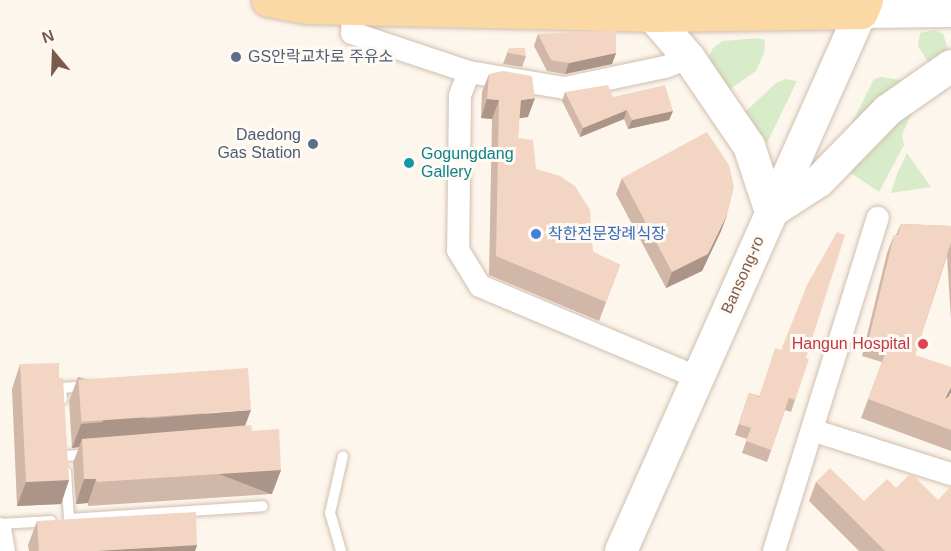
<!DOCTYPE html>
<meta charset="utf-8">
<style>
body{margin:0}
#map{position:relative;width:951px;height:551px;overflow:hidden;background:#fdf6ec;font-family:Helvetica,"Noto Sans KR",sans-serif}
div>[style]{position:absolute}
.green>*{inset:0;background:#d8ecc9}
.roads{filter:drop-shadow(0 0 2px #d1beb0) drop-shadow(0 0 2px #d1beb0)}
.service>*{height:10px;margin:-5px;padding:0 5px;transform-origin:5px;border-radius:5px;background:#fff}
.minor>*{height:22px;margin:-11px;padding:0 11px;transform-origin:11px;border-radius:11px;background:#fff}
.secondary>*{height:32px;margin:-16px;padding:0 16px;transform-origin:16px;border-radius:16px;background:#fff}
.primary>*{height:33px;margin:-16.5px;padding:0 16.5px;transform-origin:16.5px;border-radius:16.5px;background:#fbd9a5}
.wall>*{inset:0;background:#d1b7a8}
.shaded-wall>*{inset:0;background:#aa9588;transform-origin:0 0}
.building>*{inset:0;background:#f3d5c3;transform-origin:0 0}
.dots>*{width:16px;height:16px;translate:-50% -50%;box-sizing:border-box;border:3px solid #fffaf3;border-radius:50%}
span{translate:-50% -50%;white-space:nowrap;text-align:center;line-height:1.15;-webkit-text-stroke:6px #fffaf3;paint-order:stroke}
.service-label{font-size:16px;color:#4e5e75}
.left{translate:0 -50%;text-align:left}
.right{translate:-100% -50%;text-align:right}
.culture-label{font-size:16px;color:#0d838f}
.shop-label{font-size:16px;color:#366cbe}
.street-label{font-size:16px;color:#7a5c4d}
.health-label{font-size:16px;color:#be3a42}
.north{position:absolute;left:24px;top:24px;width:60px;height:60px;-webkit-text-stroke:4px #fffaf3;paint-order:stroke;rotate:341deg;font-size:16px;font-weight:700;line-height:24px;text-align:center;color:#7a5c4d}
.north::after{content:'';display:block;margin:auto;width:21px;height:27px;background:#7a5c4d;clip-path:polygon(50% 0,100% 100%,50% 72%,0 100%)}
</style>
<div id="map">
<div class="green">
<i style="clip-path:polygon(934px 30px,943px 34px,949px 52px,930px 65px,918px 46px,920px 33px)"></i>
<i style="clip-path:polygon(759px 38px,765px 40px,764px 53px,756px 71px,730px 89px,713px 69px,709px 56px,713px 48px,723px 41px)"></i>
<i style="clip-path:polygon(881px 77px,901px 80px,901px 86px,848px 131px,874px 79px)"></i>
<i style="clip-path:polygon(786px 79px,797px 81px,767px 143px,745px 112px,776px 83px)"></i>
<i style="clip-path:polygon(913px 110px,902px 135px,904px 145px,879px 192px,848px 171px,889px 126px)"></i>
<i style="clip-path:polygon(907px 153px,931px 187px,891px 193px,897px 174px)"></i>
</div>
<div class="roads">
<div class="service">
<i style="left:62px;top:399px;width:11px;rotate:-95deg"></i>
<i style="left:61px;top:388px;width:27px;rotate:-4deg"></i>
<i style="left:65px;top:456px;width:24px;rotate:-5deg"></i>
<i style="left:66px;top:472px;width:47px;rotate:86.3deg"></i>
<i style="left:69px;top:519px;width:194px;rotate:-3.8deg"></i>
<i style="left:0;top:524px;width:51px;rotate:-3.4deg"></i>
<i style="left:341px;top:551px;width:40px;rotate:-106deg"></i>
<i style="left:330px;top:513px;width:58px;rotate:-77.2deg"></i>
</div>
<div class="minor">
<i style="left:353px;top:8px;width:25px;rotate:92deg"></i>
<i style="left:352px;top:33px;width:123px;rotate:18.4deg"></i>
<i style="left:469px;top:72px;width:97px;rotate:9.5deg"></i>
<i style="left:565px;top:88px;width:102px;rotate:-11.9deg"></i>
<i style="left:665px;top:67px;width:26px;rotate:-21deg"></i>
<i style="left:469px;top:72px;width:26px;rotate:111deg"></i>
<i style="left:460px;top:96px;width:154px;rotate:90.7deg"></i>
<i style="left:458px;top:250px;width:42px;rotate:58.6deg"></i>
<i style="left:480px;top:286px;width:235px;rotate:22.8deg"></i>
<i style="left:812px;top:430px;width:146px;rotate:17.6deg"></i>
<i style="left:0;top:529px;width:22px;rotate:80deg"></i>
<i style="left:774px;top:551px;width:349px;rotate:-72.7deg"></i>
</div>
<div class="secondary">
<i style="left:652px;top:15px;width:57px;rotate:49.3deg"></i>
<i style="left:689px;top:58px;width:107px;rotate:55.7deg"></i>
<i style="left:749px;top:146px;width:70px;rotate:71.6deg"></i>
<i style="left:771px;top:212px;width:57px;rotate:-32.9deg"></i>
<i style="left:819px;top:181px;width:99px;rotate:-45.8deg"></i>
<i style="left:888px;top:110px;width:77px;rotate:-34.9deg"></i>
<i style="left:621px;top:551px;width:590px;rotate:-66deg"></i>
<i style="left:861px;top:12px;width:90px;rotate:-0.6deg"></i>
</div>
<div class="primary">
<i style="left:268px;top:0;width:40px;rotate:10deg"></i>
<i style="left:307px;top:7px;width:345px;rotate:1.3deg"></i>
<i style="left:652px;top:15px;width:209px;rotate:-0.8deg"></i>
<i style="left:861px;top:12px;width:13px;rotate:-67deg"></i>
</div>
</div>
<div class="wall">
<i style="clip-path:polygon(538px 34px,616px 53px,612px 64px,565px 74px,547px 71px,534px 46px)"></i>
<i style="clip-path:polygon(509px 48px,526px 56px,522px 67px,503px 64px)"></i>
<i style="clip-path:polygon(489px 74px,528px 117px,519px 118px,518px 138px,536px 169px,593px 252px,620px 265px,599px 321px,489px 275px,492px 119px,481px 118px,482px 92px)"></i>
<i style="clip-path:polygon(565px 92px,613px 97px,673px 111px,669px 120px,628px 129px,624px 119px,580px 137px,562px 101px)"></i>
<i style="clip-path:polygon(622px 178px,727px 215px,721px 231px,702px 271px,666px 288px,616px 194px)"></i>
<i style="clip-path:polygon(901px 224px,951px 226px,951px 320px,947px 256px,915px 355px,951px 392px,948px 397px,951px 395px,951px 451px,861px 418px,882px 362px,862px 356px,887px 253px,894px 235px,896px 235px)"></i>
<i style="clip-path:polygon(806px 358px,795px 400px,791px 412px,785px 410px,767px 462px,742px 453px,747px 439px,735px 435px,749px 393px,759px 396px)"></i>
<i style="clip-path:polygon(20px 364px,59px 378px,69px 480px,61px 504px,17px 506px,12px 389px)"></i>
<i style="clip-path:polygon(78px 377px,245px 425px,252px 431px,281px 470px,272px 494px,88px 506px,88px 503px,76px 504px,73px 463px,79px 447px,72px 448px,69px 401px)"></i>
<i style="clip-path:polygon(816px 482px,864px 501px,951px 551px,859px 551px,809px 501px)"></i>
<i style="clip-path:polygon(37px 521px,197px 545px,195px 551px,29px 551px,28px 545px)"></i>
</div>
<div class="shaded-wall">
<i style="clip-path:polygon(616px 53px,612px 64px,565px 74px,569px 63px)"></i>
<i style="clip-path:polygon(535px 98px,528px 117px,514px 119px,521px 100px)"></i>
<i style="clip-path:polygon(487px 99px,499px 100px,492px 119px,481px 118px)"></i>
<i style="clip-path:polygon(627px 110px,624px 119px,580px 137px,583px 128px)"></i>
<i style="clip-path:polygon(673px 111px,669px 120px,628px 129px,632px 120px)"></i>
<i style="clip-path:polygon(727px 215px,721px 231px,702px 271px,666px 288px,672px 272px)"></i>
<i style="clip-path:polygon(951px 387px,951px 392px,938px 418px,945px 399px)"></i>
<i style="clip-path:polygon(251px 410px,242px 434px,82px 439px,79px 447px,72px 448px,81px 424px)"></i>
<i style="left:281px;top:470px;width:26px;height:184px;rotate:111deg"></i>
<i style="clip-path:polygon(84px 479px,96px 479px,88px 503px,76px 504px)"></i>
<i style="clip-path:polygon(69px 480px,61px 504px,17px 506px,26px 482px)"></i>
<i style="clip-path:polygon(197px 545px,195px 551px,95px 551px)"></i>
</div>
<div class="building">
<i style="clip-path:polygon(616px 30px,616px 53px,569px 63px,551px 60px,538px 34px)"></i>
<i style="clip-path:polygon(509px 48px,525px 48px,526px 56px,508px 53px)"></i>
<i style="clip-path:polygon(503px 71px,532px 76px,535px 98px,521px 100px,518px 138px,533px 140px,536px 169px,560px 176px,575px 186px,590px 210px,593px 252px,620px 265px,606px 302px,496px 256px,499px 100px,487px 99px,489px 74px)"></i>
<i style="clip-path:polygon(608px 85px,613px 97px,665px 85px,673px 111px,632px 120px,627px 110px,583px 128px,565px 92px)"></i>
<i style="clip-path:polygon(707px 132px,729px 165px,734px 187px,727px 215px,708px 254px,672px 272px,622px 178px)"></i>
<i style="clip-path:polygon(901px 224px,951px 226px,951px 242px,915px 355px,951px 367px,951px 387px,945px 399px,951px 395px,951px 430px,868px 399px,889px 344px,869px 338px,894px 235px,898px 235px)"></i>
<i style="clip-path:polygon(837px 232px,845px 235px,806px 358px,809px 359px,795px 400px,789px 398px,771px 450px,746px 441px,751px 428px,739px 424px,749px 393px,759px 397px,775px 348px,781px 350px,807px 285px)"></i>
<i style="clip-path:polygon(59px 363px,59px 378px,63px 378px,69px 480px,26px 482px,20px 364px)"></i>
<i style="left:248px;top:368px;width:42px;height:170px;rotate:86deg"></i>
<i style="clip-path:polygon(251px 425px,252px 431px,279px 429px,281px 470px,97px 482px,96px 479px,84px 479px,82px 439px)"></i>
<i style="clip-path:polygon(830px 468px,864px 501px,887px 479px,896px 488px,911px 473px,938px 500px,951px 486px,951px 551px,885px 551px,816px 482px)"></i>
<i style="clip-path:polygon(196px 512px,197px 545px,95px 551px,39px 551px,37px 521px)"></i>
</div>
<div class="dots">
<i style="left:236px;top:57px;background:#5c6f8a"></i>
<i style="left:313px;top:144px;background:#5c6f8a"></i>
<i style="left:409px;top:163px;background:#0f9aa8"></i>
<i style="left:536px;top:234px;background:#3f7fe0"></i>
<i style="left:923px;top:344px;background:#e0444e"></i>
</div>
<div class="service-label">
<span class="left" style="left:248px;top:57px">GS안락교차로 주유소</span>
<span class="right" style="left:301px;top:144px">Daedong<br>Gas Station</span>
</div>
<div class="culture-label">
<span class="left" style="left:421px;top:163px">Gogungdang<br>Gallery</span>
</div>
<div class="shop-label">
<span class="left" style="left:548px;top:234px">착한전문장례식장</span>
</div>
<div class="street-label">
<span style="left:743px;top:275px;rotate:-66deg">Bansong-ro</span>
</div>
<div class="health-label">
<span class="right" style="left:910px;top:344px">Hangun Hospital</span>
</div>
<div class="north">N</div>
</div>
